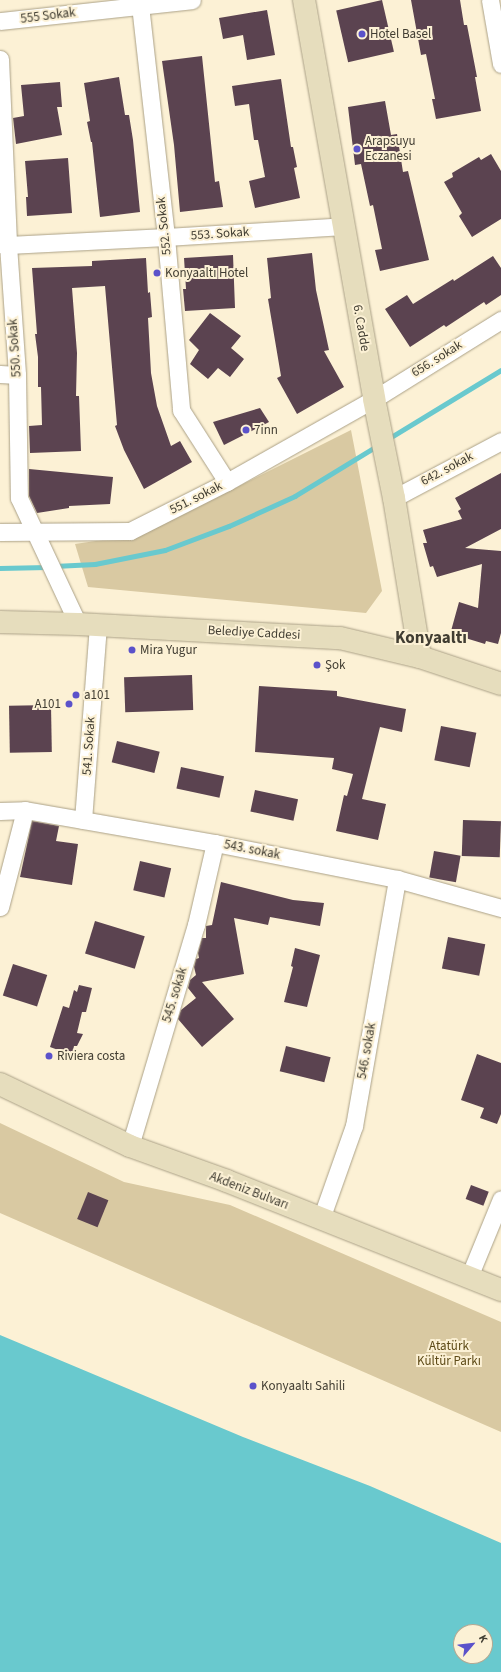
<!DOCTYPE html>
<meta charset="utf-8">
<style>
body{margin:0}
#map{position:relative;width:501px;height:1672px;overflow:hidden;background:#fcf1d5;font-family:"Source Sans 3",sans-serif}
div>[style]{position:absolute}
.green>*{inset:0;background:#d9c9a2}
.water>*{inset:0;background:#69c9ce}
.stream>*{height:4.5px;margin:-2.25px;padding:0 2.25px;transform-origin:2.25px;border-radius:2.25px;background:#69c9ce}
.building>*{inset:0;background:#5b4350;transform-origin:0 0}
.roads{filter:drop-shadow(0 0 1px #aba187) drop-shadow(0 0 1px #aba187)}
.street>*{height:17px;margin:-8.5px;padding:0 8.5px;transform-origin:8.5px;border-radius:8.5px;background:#fff}
.secondary>*{height:22px;margin:-11px;padding:0 11px;transform-origin:11px;border-radius:11px;background:#e6ddbd}
.dots>*{width:11px;height:11px;translate:-50% -50%;box-sizing:border-box;border:2px solid #fcf1d5;border-radius:50%}
span{translate:-50% -50%;white-space:nowrap;text-align:center;line-height:1.15;-webkit-text-stroke:4px #fcf1d5;paint-order:stroke}
.street-label{font-size:13px;color:#413d32}
.poi-label{font-size:13px;color:#413d32}
.left{translate:0 -50%;text-align:left}
.right{translate:-100% -50%;text-align:right}
.park-label{font-size:13px;color:#5e4b18}
.district-label{font-size:17px;color:#413d32;font-weight:700}
.north{position:absolute;left:453px;top:1624px;width:40px;height:40px;box-sizing:border-box;background:#fcf1d5;border:1px solid #b1a994;border-radius:50%;rotate:62deg;font-size:11px;font-weight:700;line-height:16px;text-align:center;color:#413d32}
.north::after{content:'';display:block;margin:auto;width:14px;height:18px;background:#5b52ca;clip-path:polygon(50% 0,100% 100%,50% 72%,0 100%)}
</style>
<div id="map">
<div class="green">
<i style="clip-path:polygon(351px 430px,382px 591px,366px 613px,88px 587px,75px 544px,143px 534px)"></i>
<i style="clip-path:polygon(0 1123px,124px 1182px,230px 1205px,501px 1322px,501px 1432px,0 1213px)"></i>
</div>
<div class="water">
<i style="clip-path:polygon(evenodd,0 1335px,243px 1437px,370px 1486px,501px 1543px,501px 1672px,0 1672px,0 1335px,461px 1632px,485px 1632px,485px 1656px,461px 1656px,461px 1632px)"></i>
</div>
<div class="stream">
<i style="left:388px;top:439px;width:132px;rotate:-31.4deg"></i>
<i style="left:54px;top:566px;width:41px;rotate:-2.8deg"></i>
<i style="left:95px;top:564px;width:71px;rotate:-11.3deg"></i>
<i style="left:165px;top:550px;width:68px;rotate:-20.6deg"></i>
<i style="left:229px;top:526px;width:72px;rotate:-24.4deg"></i>
<i style="left:295px;top:496px;width:96px;rotate:-31.4deg"></i>
<i style="left:0;top:568px;width:47px;rotate:-1.2deg"></i>
</div>
<div class="building">
<i style="left:382px;top:0;width:53px;height:47px;rotate:77deg"></i>
<i style="clip-path:polygon(411px 0,460px 0,464px 25px,467px 25px,477px 77px,475px 77px,481px 111px,436px 119px,432px 99px,435px 99px,426px 54px,421px 55px)"></i>
<i style="clip-path:polygon(267px 10px,275px 55px,247px 60px,243px 35px,223px 39px,219px 18px)"></i>
<i style="clip-path:polygon(202px 56px,215px 182px,219px 181px,223px 207px,180px 212px,174px 145px,162px 61px)"></i>
<i style="clip-path:polygon(119px 77px,125px 115px,129px 115px,133px 140px,140px 212px,100px 217px,92px 142px,91px 142px,87px 122px,90px 121px,84px 83px)"></i>
<i style="clip-path:polygon(281px 79px,291px 147px,293px 147px,297px 167px,294px 168px,300px 198px,255px 208px,249px 181px,265px 177px,258px 140px,254px 140px,249px 104px,235px 106px,232px 86px)"></i>
<i style="clip-path:polygon(60px 82px,62px 107px,57px 107px,62px 135px,16px 144px,13px 118px,24px 116px,21px 85px)"></i>
<i style="clip-path:polygon(385px 101px,391px 135px,397px 134px,403px 172px,408px 171px,429px 260px,380px 271px,375px 250px,382px 249px,373px 205px,370px 206px,361px 164px,355px 165px,348px 107px)"></i>
<i style="clip-path:polygon(491px 154px,501px 171px,501px 219px,472px 237px,459px 216px,462px 213px,444px 182px,453px 177px,452px 173px,479px 157px,481px 160px)"></i>
<i style="clip-path:polygon(68px 158px,72px 213px,27px 216px,26px 197px,28px 197px,25px 161px)"></i>
<i style="clip-path:polygon(312px 253px,316px 290px,329px 350px,324px 351px,344px 387px,297px 414px,277px 378px,281px 376px,268px 299px,271px 298px,267px 258px)"></i>
<i style="clip-path:polygon(233px 255px,235px 308px,185px 311px,183px 289px,186px 289px,184px 258px)"></i>
<i style="clip-path:polygon(493px 256px,501px 268px,501px 295px,486px 305px,484px 302px,446px 327px,444px 325px,410px 347px,385px 309px,407px 295px,413px 304px,453px 279px,454px 281px)"></i>
<i style="clip-path:polygon(146px 258px,148px 293px,150px 292px,152px 317px,148px 318px,151px 373px,157px 406px,171px 446px,180px 441px,192px 462px,144px 489px,124px 450px,115px 426px,117px 425px,105px 286px,72px 288px,77px 353px,76px 396px,79px 396px,81px 451px,30px 453px,29px 426px,42px 425px,41px 387px,38px 387px,38px 357px,35px 334px,37px 334px,32px 268px,92px 266px,92px 261px)"></i>
<i style="clip-path:polygon(210px 313px,241px 336px,231px 348px,244px 359px,230px 377px,218px 368px,208px 379px,190px 364px,199px 350px,189px 340px)"></i>
<i style="clip-path:polygon(260px 408px,269px 422px,224px 445px,213px 422px)"></i>
<i style="clip-path:polygon(29px 469px,113px 477px,110px 504px,69px 506px,69px 508px,37px 513px,29px 496px)"></i>
<i style="clip-path:polygon(501px 473px,501px 529px,465px 548px,501px 551px,501px 633px,498px 644px,486px 641px,485px 644px,462px 637px,463px 634px,451px 631px,459px 602px,478px 608px,482px 564px,437px 577px,433px 566px,430px 567px,423px 543px,427px 543px,423px 530px,462px 519px,458px 511px,461px 509px,455px 498px)"></i>
<i style="left:192px;top:675px;width:35px;height:68px;rotate:88deg"></i>
<i style="clip-path:polygon(259px 686px,337px 691px,337px 696px,406px 709px,402px 732px,380px 727px,362px 799px,386px 804px,378px 840px,336px 831px,344px 795px,347px 796px,353px 774px,332px 769px,334px 758px,255px 752px)"></i>
<i style="left:51px;top:705px;width:47px;height:42px;rotate:89deg"></i>
<i style="left:441px;top:726px;width:36px;height:35px;rotate:11deg"></i>
<i style="left:117px;top:741px;width:44px;height:22px;rotate:14deg"></i>
<i style="left:181px;top:767px;width:44px;height:22px;rotate:12deg"></i>
<i style="left:255px;top:790px;width:44px;height:22px;rotate:12deg"></i>
<i style="left:463px;top:820px;width:38px;height:36px;rotate:2deg"></i>
<i style="clip-path:polygon(32px 821px,59px 826px,56px 841px,78px 844px,72px 885px,20px 877px)"></i>
<i style="left:434px;top:851px;width:27px;height:27px;rotate:10deg"></i>
<i style="left:140px;top:861px;width:32px;height:30px;rotate:13deg"></i>
<i style="clip-path:polygon(221px 882px,293px 900px,324px 903px,320px 926px,270px 917px,268px 925px,234px 918px,244px 974px,202px 982px,234px 1019px,202px 1047px,178px 1019px,181px 1010px,196px 998px,188px 988px,190px 980px,196px 975px,194px 967px,196px 959px,199px 958px,198px 953px,202px 938px,206px 938px,206px 926px,212px 925px)"></i>
<i style="left:95px;top:921px;width:52px;height:34px;rotate:17deg"></i>
<i style="left:448px;top:937px;width:38px;height:32px;rotate:11deg"></i>
<i style="clip-path:polygon(295px 948px,320px 955px,307px 1007px,284px 1002px,293px 967px,291px 966px)"></i>
<i style="left:13px;top:964px;width:36px;height:33px;rotate:18deg"></i>
<i style="clip-path:polygon(79px 985px,92px 988px,86px 1012px,82px 1012px,77px 1033px,83px 1034px,77px 1046px,74px 1046px,72px 1055px,50px 1047px,63px 1006px,69px 1008px,74px 990px,77px 992px)"></i>
<i style="left:286px;top:1046px;width:46px;height:26px;rotate:14deg"></i>
<i style="clip-path:polygon(477px 1054px,501px 1063px,501px 1114px,497px 1124px,480px 1118px,484px 1108px,461px 1100px)"></i>
<i style="left:471px;top:1185px;width:19px;height:15px;rotate:21deg"></i>
<i style="left:88px;top:1192px;width:22px;height:29px;rotate:22deg"></i>
</div>
<div class="roads">
<div class="street">
<i style="left:490px;top:0;width:65px;rotate:80.2deg"></i>
<i style="left:140px;top:5px;width:233px;rotate:83.6deg"></i>
<i style="left:166px;top:237px;width:174px;rotate:85deg"></i>
<i style="left:181px;top:410px;width:85px;rotate:57.4deg"></i>
<i style="left:0;top:21px;width:193px;rotate:-6.2deg"></i>
<i style="left:0;top:59px;width:186px;rotate:87.5deg"></i>
<i style="left:8px;top:245px;width:130px;rotate:86deg"></i>
<i style="left:17px;top:375px;width:123px;rotate:89.1deg"></i>
<i style="left:19px;top:498px;width:139px;rotate:64.9deg"></i>
<i style="left:0;top:244px;width:8px;rotate:7deg"></i>
<i style="left:8px;top:245px;width:158px;rotate:-2.9deg"></i>
<i style="left:166px;top:237px;width:178px;rotate:-3.5deg"></i>
<i style="left:0;top:374px;width:17px;rotate:3deg"></i>
<i style="left:394px;top:498px;width:121px;rotate:-28deg"></i>
<i style="left:0;top:532px;width:130px;rotate:-0.4deg"></i>
<i style="left:130px;top:531px;width:109px;rotate:-26.8deg"></i>
<i style="left:227px;top:482px;width:169px;rotate:-29.5deg"></i>
<i style="left:374px;top:399px;width:150px;rotate:-31.9deg"></i>
<i style="left:0;top:811px;width:25px;rotate:-2deg"></i>
<i style="left:25px;top:810px;width:193px;rotate:9.9deg"></i>
<i style="left:215px;top:843px;width:186px;rotate:11.2deg"></i>
<i style="left:397px;top:879px;width:108px;rotate:15.6deg"></i>
<i style="left:83px;top:820px;width:196px;rotate:-85.6deg"></i>
<i style="left:0;top:907px;width:100px;rotate:-75.5deg"></i>
<i style="left:130px;top:1146px;width:231px;rotate:-73.4deg"></i>
<i style="left:196px;top:925px;width:84px;rotate:-77deg"></i>
<i style="left:321px;top:1219px;width:99px;rotate:-70.5deg"></i>
<i style="left:354px;top:1126px;width:251px;rotate:-80.1deg"></i>
<i style="left:469px;top:1277px;width:84px;rotate:-67.7deg"></i>
</div>
<div class="secondary">
<i style="left:304px;top:0;width:405px;rotate:80deg"></i>
<i style="left:374px;top:399px;width:101px;rotate:78.6deg"></i>
<i style="left:394px;top:498px;width:161px;rotate:80.7deg"></i>
<i style="left:0;top:622px;width:78px;rotate:1.5deg"></i>
<i style="left:78px;top:624px;width:262px;rotate:3.1deg"></i>
<i style="left:340px;top:638px;width:82px;rotate:13.4deg"></i>
<i style="left:420px;top:657px;width:85px;rotate:18.4deg"></i>
<i style="left:0;top:1084px;width:144px;rotate:25.5deg"></i>
<i style="left:130px;top:1146px;width:103px;rotate:19.8deg"></i>
<i style="left:227px;top:1181px;width:295px;rotate:21.7deg"></i>
</div>
</div>
<div class="dots">
<i style="left:362px;top:34px;background:#5b52ca"></i>
<i style="left:357px;top:149px;background:#5b52ca"></i>
<i style="left:157px;top:273px;background:#5b52ca"></i>
<i style="left:246px;top:430px;background:#5b52ca"></i>
<i style="left:132px;top:650px;background:#5b52ca"></i>
<i style="left:317px;top:665px;background:#5b52ca"></i>
<i style="left:76px;top:695px;background:#5b52ca"></i>
<i style="left:69px;top:704px;background:#5b52ca"></i>
<i style="left:49px;top:1056px;background:#5b52ca"></i>
<i style="left:253px;top:1386px;background:#5b52ca"></i>
</div>
<div class="street-label">
<span style="left:48px;top:16px;rotate:-7deg">555 Sokak</span>
<span style="left:164px;top:226px;rotate:-96deg">552. Sokak</span>
<span style="left:220px;top:234px;rotate:-4deg">553. Sokak</span>
<span style="left:361px;top:328px;rotate:80deg">6. Cadde</span>
<span style="left:15px;top:348px;rotate:-94deg">550. Sokak</span>
<span style="left:437px;top:359px;rotate:-32deg">656. sokak</span>
<span style="left:447px;top:469px;rotate:-28deg">642. sokak</span>
<span style="left:196px;top:498px;rotate:-27deg">551. sokak</span>
<span style="left:254px;top:633px;rotate:3deg">Belediye Caddesi</span>
<span style="left:89px;top:746px;rotate:-86deg">541. Sokak</span>
<span style="left:252px;top:850px;rotate:11deg">543. sokak</span>
<span style="left:175px;top:995px;rotate:-73deg">545. sokak</span>
<span style="left:367px;top:1051px;rotate:-80deg">546. sokak</span>
<span style="left:249px;top:1191px;rotate:21deg">Akdeniz Bulvarı</span>
</div>
<div class="poi-label">
<span class="left" style="left:370px;top:34px">Hotel Basel</span>
<span class="left" style="left:365px;top:149px">Arapsuyu<br>Eczanesi</span>
<span class="left" style="left:165px;top:273px">Konyaaltı Hotel</span>
<span class="left" style="left:254px;top:430px">7inn</span>
<span class="left" style="left:140px;top:650px">Mira Yugur</span>
<span class="left" style="left:325px;top:665px">Şok</span>
<span class="left" style="left:84px;top:695px">a101</span>
<span class="right" style="left:61px;top:704px">A101</span>
<span class="left" style="left:57px;top:1056px">Riviera costa</span>
<span class="left" style="left:261px;top:1386px">Konyaaltı Sahili</span>
</div>
<div class="park-label">
<span style="left:449px;top:1354px">Atatürk<br>Kültür Parkı</span>
</div>
<div class="district-label">
<span style="left:431px;top:639px">Konyaaltı</span>
</div>
<div class="north">K</div>
</div>
